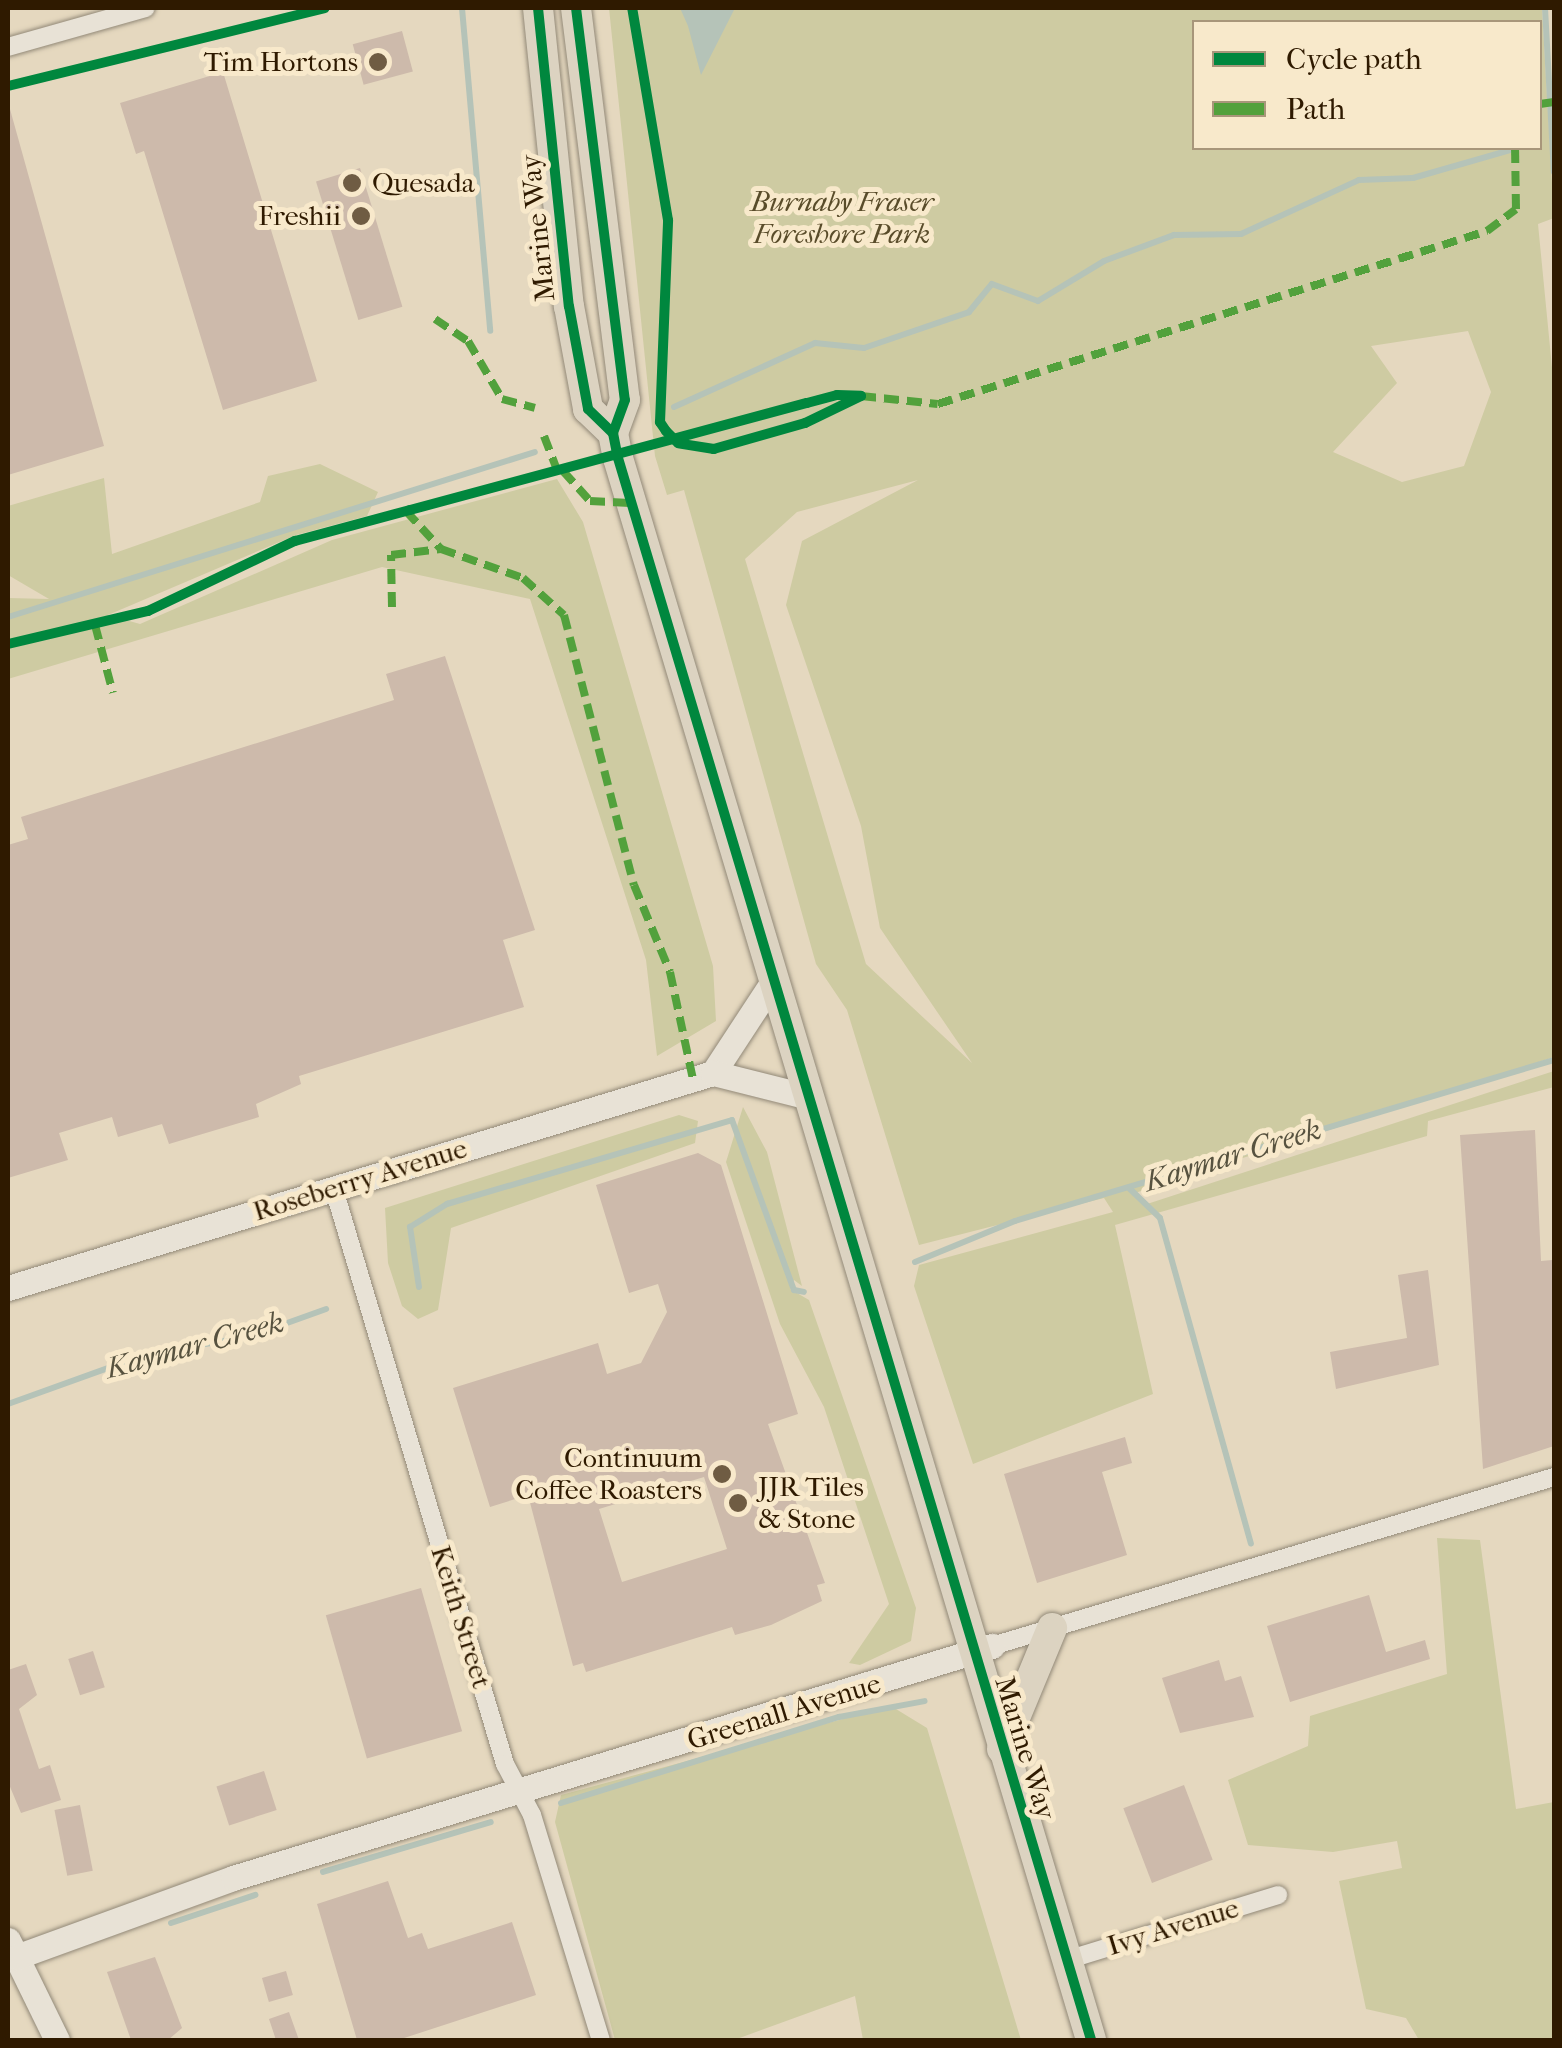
<!DOCTYPE html>
<style>
body{margin:0}
#map{position:relative;width:1562px;height:2048px;overflow:hidden;background:#e5d8bf;font-family:"IM FELL French Canon",serif}
div>[style]{position:absolute}
.green>*{inset:0;background:#cecba2}
.water>*{inset:0;background:#b5c3b8}
.stream>*{height:6px;margin:-3px;padding:0 3px;transform-origin:3px;border-radius:3px;background:#b5c3b8}
.building>*{inset:0;background:#cdbaab;transform-origin:0 0}
.roads{filter:drop-shadow(0 0 2px #928978) drop-shadow(0 0 2px #928978)}
.street>*{height:18px;margin:-9px;padding:0 9px;transform-origin:9px;border-radius:9px;background:#e8e2d6}
.secondary>*{height:25px;margin:-12.5px;padding:0 12.5px;transform-origin:12.5px;border-radius:12.5px;background:#e8e2d6}
.primary>*{height:30px;margin:-15px;padding:0 15px;transform-origin:15px;border-radius:15px;background:#dcd3c1}
.quiet>*{height:8px;margin-top:-4px;transform-origin:0;background:repeating-linear-gradient(90deg,#52a13c 0 15px,transparent 0 23px)}
.cycleway>*{height:10px;margin:-5px;padding:0 5px;transform-origin:5px;border-radius:5px;background:#00873e}
.dots>*{width:28px;height:28px;translate:-50% -50%;box-sizing:border-box;border:5px solid #f8e9cb;border-radius:50%}
span{translate:-50% -50%;white-space:nowrap;text-align:center;line-height:1.15;-webkit-text-stroke:10px #f8e9cb;paint-order:stroke}
.poi-label{font-size:28px;color:#2f1a00}
.right{translate:-100% -50%;text-align:right}
.left{translate:0 -50%;text-align:left}
.park-label{font-size:28px;color:#594c2a;font-style:italic}
.street-label{font-size:28px;color:#2f1a00}
.water-label{font-size:30px;color:#57523f;font-style:italic}
.frame{position:absolute;inset:0;border:10px solid #2f1a00;pointer-events:none}
.legend{position:absolute;left:1192px;top:20px;width:350px;height:130px;box-sizing:border-box;background:#f8e9cb;border:2px solid #a8967a;margin:0;padding:12px 18px;list-style:none;font-size:30px;color:#2f1a00}
.legend li{display:flex;align-items:center;gap:20px;height:50px}
.legend b{width:50px;border:2px solid #a8967a}
</style>
<div id="map">
<div class="green">
<i style="clip-path:polygon(evenodd,609px 8px,1542px 8px,1554px 218px,1538px 224px,1554px 388px,1554px 1057px,1135px 1193px,1144px 1205px,1554px 1071px,1554px 1087px,1428px 1121px,1427px 1136px,1115px 1225px,1153px 1394px,973px 1464px,914px 1286px,919px 1265px,1113px 1212px,1104px 1198px,919px 1245px,847px 1010px,816px 964px,684px 490px,667px 495px,655px 456px,609px 8px,1194px 22px,1540px 22px,1540px 148px,1194px 148px,1194px 22px,609px 8px,1468px 331px,1491px 392px,1464px 466px,1402px 482px,1333px 452px,1397px 383px,1371px 346px,1468px 331px,609px 8px,918px 480px,802px 541px,786px 605px,861px 826px,880px 928px,972px 1063px,866px 964px,745px 559px,797px 512px,918px 480px)"></i>
<i style="clip-path:polygon(320px 464px,378px 492px,367px 516px,296px 535px,108px 615px,140px 624px,332px 540px,557px 479px,583px 522px,713px 966px,716px 1021px,657px 1056px,646px 960px,530px 599px,382px 567px,8px 679px,8px 598px,49px 599px,8px 575px,8px 506px,104px 478px,112px 554px,260px 502px,268px 476px)"></i>
<i style="clip-path:polygon(743px 1107px,767px 1152px,802px 1286px,794px 1280px,790px 1289px,809px 1300px,916px 1608px,911px 1641px,860px 1665px,849px 1663px,889px 1604px,824px 1407px,780px 1324px,726px 1162px)"></i>
<i style="clip-path:polygon(679px 1115px,698px 1121px,695px 1143px,451px 1228px,438px 1310px,418px 1319px,402px 1306px,388px 1263px,385px 1208px)"></i>
<i style="clip-path:polygon(1437px 1538px,1480px 1540px,1516px 1809px,1554px 1802px,1554px 2040px,1419px 2040px,1406px 2018px,1366px 2009px,1339px 1881px,1402px 1868px,1397px 1841px,1333px 1852px,1248px 1845px,1228px 1780px,1308px 1746px,1310px 1716px,1447px 1674px)"></i>
<i style="clip-path:polygon(891px 1706px,927px 1728px,1021px 2040px,863px 2040px,855px 1996px,734px 2040px,615px 2040px,555px 1822px,561px 1795px)"></i>
</div>
<div class="water">
<i style="clip-path:polygon(680px 8px,735px 8px,701px 75px,688px 26px)"></i>
</div>
<div class="stream">
<i style="left:462px;top:8px;width:324px;rotate:85deg"></i>
<i style="left:1545px;top:8px;width:164px;rotate:86.9deg"></i>
<i style="left:674px;top:407px;width:155px;rotate:-24.4deg"></i>
<i style="left:815px;top:343px;width:49px;rotate:5.8deg"></i>
<i style="left:864px;top:348px;width:111px;rotate:-18.9deg"></i>
<i style="left:969px;top:312px;width:36px;rotate:-51deg"></i>
<i style="left:992px;top:284px;width:49px;rotate:20.3deg"></i>
<i style="left:1038px;top:301px;width:77px;rotate:-31.2deg"></i>
<i style="left:1104px;top:261px;width:75px;rotate:-20.4deg"></i>
<i style="left:1174px;top:235px;width:67px;rotate:-0.9deg"></i>
<i style="left:1241px;top:234px;width:130px;rotate:-24.6deg"></i>
<i style="left:1359px;top:180px;width:54px;rotate:-2.1deg"></i>
<i style="left:1413px;top:178px;width:108px;rotate:-16.1deg"></i>
<i style="left:8px;top:617px;width:552px;rotate:-17.38deg"></i>
<i style="left:1129px;top:1188px;width:43px;rotate:44.1deg"></i>
<i style="left:1160px;top:1218px;width:338px;rotate:74.4deg"></i>
<i style="left:915px;top:1262px;width:108px;rotate:-22.3deg"></i>
<i style="left:1015px;top:1221px;width:563px;rotate:-16.63deg"></i>
<i style="left:419px;top:1287px;width:61px;rotate:-98.5deg"></i>
<i style="left:410px;top:1227px;width:44px;rotate:-31.9deg"></i>
<i style="left:447px;top:1204px;width:297px;rotate:-16.4deg"></i>
<i style="left:732px;top:1120px;width:181px;rotate:70deg"></i>
<i style="left:794px;top:1290px;width:10px;rotate:11deg"></i>
<i style="left:8px;top:1404px;width:151px;rotate:-19.8deg"></i>
<i style="left:150px;top:1353px;width:99px;rotate:-9.3deg"></i>
<i style="left:248px;top:1337px;width:83px;rotate:-19.7deg"></i>
<i style="left:561px;top:1803px;width:291px;rotate:-17.2deg"></i>
<i style="left:839px;top:1717px;width:87px;rotate:-10.5deg"></i>
<i style="left:323px;top:1872px;width:175px;rotate:-16.6deg"></i>
<i style="left:171px;top:1923px;width:89px;rotate:-18.4deg"></i>
</div>
<div class="building">
<i style="left:402px;top:31px;width:42px;height:51px;rotate:75deg"></i>
<i style="clip-path:polygon(223px 72px,317px 381px,223px 410px,144px 151px,136px 154px,120px 103px)"></i>
<i style="clip-path:polygon(8px 102px,104px 446px,8px 475px)"></i>
<i style="left:360px;top:168px;width:145px;height:46px;rotate:73deg"></i>
<i style="clip-path:polygon(445px 656px,535px 930px,503px 940px,524px 1007px,299px 1076px,301px 1084px,256px 1104px,259px 1117px,169px 1144px,162px 1124px,118px 1137px,112px 1117px,59px 1133px,68px 1160px,8px 1178px,8px 845px,28px 839px,21px 817px,394px 700px,386px 674px)"></i>
<i style="clip-path:polygon(1535px 1130px,1541px 1261px,1552px 1260px,1554px 1289px,1554px 1446px,1483px 1469px,1460px 1135px)"></i>
<i style="clip-path:polygon(evenodd,698px 1153px,721px 1165px,798px 1414px,768px 1424px,825px 1583px,817px 1585px,822px 1601px,771px 1625px,735px 1635px,732px 1627px,586px 1672px,583px 1663px,573px 1666px,528px 1495px,490px 1507px,453px 1388px,598px 1343px,607px 1374px,641px 1363px,667px 1312px,658px 1284px,629px 1293px,596px 1185px,698px 1153px,704px 1477px,727px 1549px,622px 1582px,599px 1509px,704px 1477px)"></i>
<i style="clip-path:polygon(1428px 1270px,1439px 1365px,1336px 1389px,1330px 1352px,1407px 1338px,1398px 1275px)"></i>
<i style="clip-path:polygon(1125px 1437px,1132px 1463px,1102px 1472px,1127px 1555px,1037px 1583px,1004px 1474px)"></i>
<i style="left:421px;top:1588px;width:149px;height:99px;rotate:74deg"></i>
<i style="clip-path:polygon(1369px 1595px,1386px 1652px,1425px 1640px,1430px 1659px,1290px 1702px,1267px 1626px)"></i>
<i style="left:93px;top:1651px;width:38px;height:26px;rotate:72deg"></i>
<i style="clip-path:polygon(1219px 1660px,1225px 1681px,1241px 1676px,1254px 1717px,1180px 1733px,1162px 1678px)"></i>
<i style="clip-path:polygon(26px 1664px,37px 1695px,19px 1709px,39px 1769px,50px 1765px,61px 1800px,21px 1813px,8px 1782px,8px 1670px)"></i>
<i style="left:264px;top:1771px;width:41px;height:50px;rotate:72deg"></i>
<i style="left:1184px;top:1785px;width:80px;height:65px;rotate:69deg"></i>
<i style="left:80px;top:1805px;width:67px;height:26px;rotate:79deg"></i>
<i style="clip-path:polygon(388px 1881px,408px 1938px,422px 1933px,428px 1949px,512px 1922px,536px 1995px,398px 2040px,357px 2040px,317px 1904px)"></i>
<i style="clip-path:polygon(155px 1957px,182px 2028px,168px 2040px,131px 2040px,107px 1972px)"></i>
<i style="left:286px;top:1971px;width:25px;height:25px;rotate:74deg"></i>
<i style="clip-path:polygon(289px 2012px,299px 2040px,276px 2040px,269px 2019px)"></i>
</div>
<div class="roads">
<div class="street">
<i style="left:8px;top:47px;width:143px;rotate:-15.8deg"></i>
<i style="left:334px;top:1189px;width:600px;rotate:73.44deg"></i>
<i style="left:505px;top:1764px;width:58px;rotate:62.1deg"></i>
<i style="left:532px;top:1815px;width:235px;rotate:73deg"></i>
<i style="left:992px;top:1646px;width:587px;rotate:-16.74deg"></i>
<i style="left:1067px;top:1960px;width:221px;rotate:-17.1deg"></i>
</div>
<div class="secondary">
<i style="left:713px;top:1073px;width:104px;rotate:-56.8deg"></i>
<i style="left:8px;top:1288px;width:737px;rotate:-16.96deg"></i>
<i style="left:713px;top:1073px;width:91px;rotate:14deg"></i>
<i style="left:8px;top:1940px;width:111px;rotate:63.9deg"></i>
<i style="left:16px;top:1957px;width:231px;rotate:-20deg"></i>
<i style="left:233px;top:1878px;width:794px;rotate:-17deg"></i>
</div>
<div class="primary">
<i style="left:538px;top:8px;width:300px;rotate:84.1deg"></i>
<i style="left:569px;top:306px;width:105px;rotate:79.5deg"></i>
<i style="left:588px;top:409px;width:35px;rotate:44deg"></i>
<i style="left:576px;top:8px;width:395px;rotate:82.9deg"></i>
<i style="left:625px;top:400px;width:35px;rotate:110deg"></i>
<i style="left:613px;top:433px;width:25px;rotate:79deg"></i>
<i style="left:618px;top:458px;width:1651px;rotate:73.35deg"></i>
<i style="left:1002px;top:1749px;width:131px;rotate:-67.5deg"></i>
</div>
</div>
<div class="quiet">
<i style="left:1540px;top:104px;width:14px;rotate:-8deg"></i>
<i style="left:435px;top:319px;width:40px;rotate:34deg"></i>
<i style="left:468px;top:341px;width:67px;rotate:59.6deg"></i>
<i style="left:502px;top:399px;width:34px;rotate:15deg"></i>
<i style="left:861px;top:396px;width:77px;rotate:5.9deg"></i>
<i style="left:938px;top:404px;width:576px;rotate:-17.49deg"></i>
<i style="left:1487px;top:231px;width:36px;rotate:-37deg"></i>
<i style="left:1516px;top:209px;width:61px;rotate:-90.9deg"></i>
<i style="left:544px;top:436px;width:39px;rotate:69deg"></i>
<i style="left:563px;top:471px;width:40px;rotate:48deg"></i>
<i style="left:590px;top:501px;width:40px;rotate:2.9deg"></i>
<i style="left:406px;top:511px;width:52px;rotate:47.4deg"></i>
<i style="left:441px;top:549px;width:87px;rotate:19.5deg"></i>
<i style="left:523px;top:578px;width:55px;rotate:42.1deg"></i>
<i style="left:564px;top:615px;width:279px;rotate:75.5deg"></i>
<i style="left:634px;top:885px;width:94px;rotate:67.5deg"></i>
<i style="left:670px;top:972px;width:109px;rotate:77.9deg"></i>
<i style="left:392px;top:607px;width:52px;rotate:-91.1deg"></i>
<i style="left:391px;top:555px;width:50px;rotate:-6.8deg"></i>
<i style="left:95px;top:625px;width:70px;rotate:75.2deg"></i>
</div>
<div class="cycleway">
<i style="left:538px;top:8px;width:300px;rotate:84.1deg"></i>
<i style="left:569px;top:306px;width:105px;rotate:79.5deg"></i>
<i style="left:588px;top:409px;width:35px;rotate:44deg"></i>
<i style="left:576px;top:8px;width:395px;rotate:82.9deg"></i>
<i style="left:625px;top:400px;width:35px;rotate:110deg"></i>
<i style="left:613px;top:433px;width:25px;rotate:79deg"></i>
<i style="left:618px;top:458px;width:1651px;rotate:73.35deg"></i>
<i style="left:8px;top:86px;width:326px;rotate:-13.8deg"></i>
<i style="left:8px;top:644px;width:144px;rotate:-13.3deg"></i>
<i style="left:148px;top:611px;width:163px;rotate:-25.5deg"></i>
<i style="left:295px;top:541px;width:119px;rotate:-15.1deg"></i>
<i style="left:410px;top:510px;width:411px;rotate:-15.1deg"></i>
<i style="left:807px;top:403px;width:31px;rotate:-15deg"></i>
<i style="left:837px;top:395px;width:24px;rotate:2deg"></i>
<i style="left:861px;top:396px;width:62px;rotate:154.3deg"></i>
<i style="left:805px;top:423px;width:95px;rotate:164.1deg"></i>
<i style="left:714px;top:449px;width:36px;rotate:-171deg"></i>
<i style="left:678px;top:443px;width:17px;rotate:-135deg"></i>
<i style="left:666px;top:431px;width:11px;rotate:-124deg"></i>
<i style="left:660px;top:422px;width:202px;rotate:-87.7deg"></i>
<i style="left:668px;top:220px;width:215px;rotate:-99.6deg"></i>
</div>
<div class="dots">
<i style="left:378px;top:62px;background:#6f5c43"></i>
<i style="left:352px;top:183px;background:#6f5c43"></i>
<i style="left:361px;top:216px;background:#6f5c43"></i>
<i style="left:722px;top:1474px;background:#6f5c43"></i>
<i style="left:738px;top:1503px;background:#6f5c43"></i>
</div>
<div class="poi-label">
<span class="right" style="left:358px;top:62px">Tim Hortons</span>
<span class="left" style="left:372px;top:183px">Quesada</span>
<span class="right" style="left:341px;top:216px">Freshii</span>
<span class="right" style="left:702px;top:1474px">Continuum<br>Coffee Roasters</span>
<span class="left" style="left:758px;top:1503px">JJR Tiles<br>&amp; Stone</span>
</div>
<div class="park-label">
<span style="left:842px;top:218px">Burnaby Fraser<br>Foreshore Park</span>
</div>
<div class="street-label">
<span style="left:538px;top:228px;rotate:-96deg">Marine Way</span>
<span style="left:360px;top:1180px;rotate:-17deg">Roseberry Avenue</span>
<span style="left:461px;top:1617px;rotate:73deg">Keith Street</span>
<span style="left:784px;top:1712px;rotate:-17deg">Greenall Avenue</span>
<span style="left:1025px;top:1748px;rotate:73deg">Marine Way</span>
<span style="left:1173px;top:1927px;rotate:-17deg">Ivy Avenue</span>
</div>
<div class="water-label">
<span style="left:1233px;top:1156px;rotate:-17deg">Kaymar Creek</span>
<span style="left:195px;top:1346px;rotate:-15deg">Kaymar Creek</span>
</div>
<div class="frame"></div>
<ul class="legend">
<li><b style="height:12px;background:#00873e"></b>Cycle path</li>
<li><b style="height:12px;background:#52a13c"></b>Path</li>
</ul>
</div>
